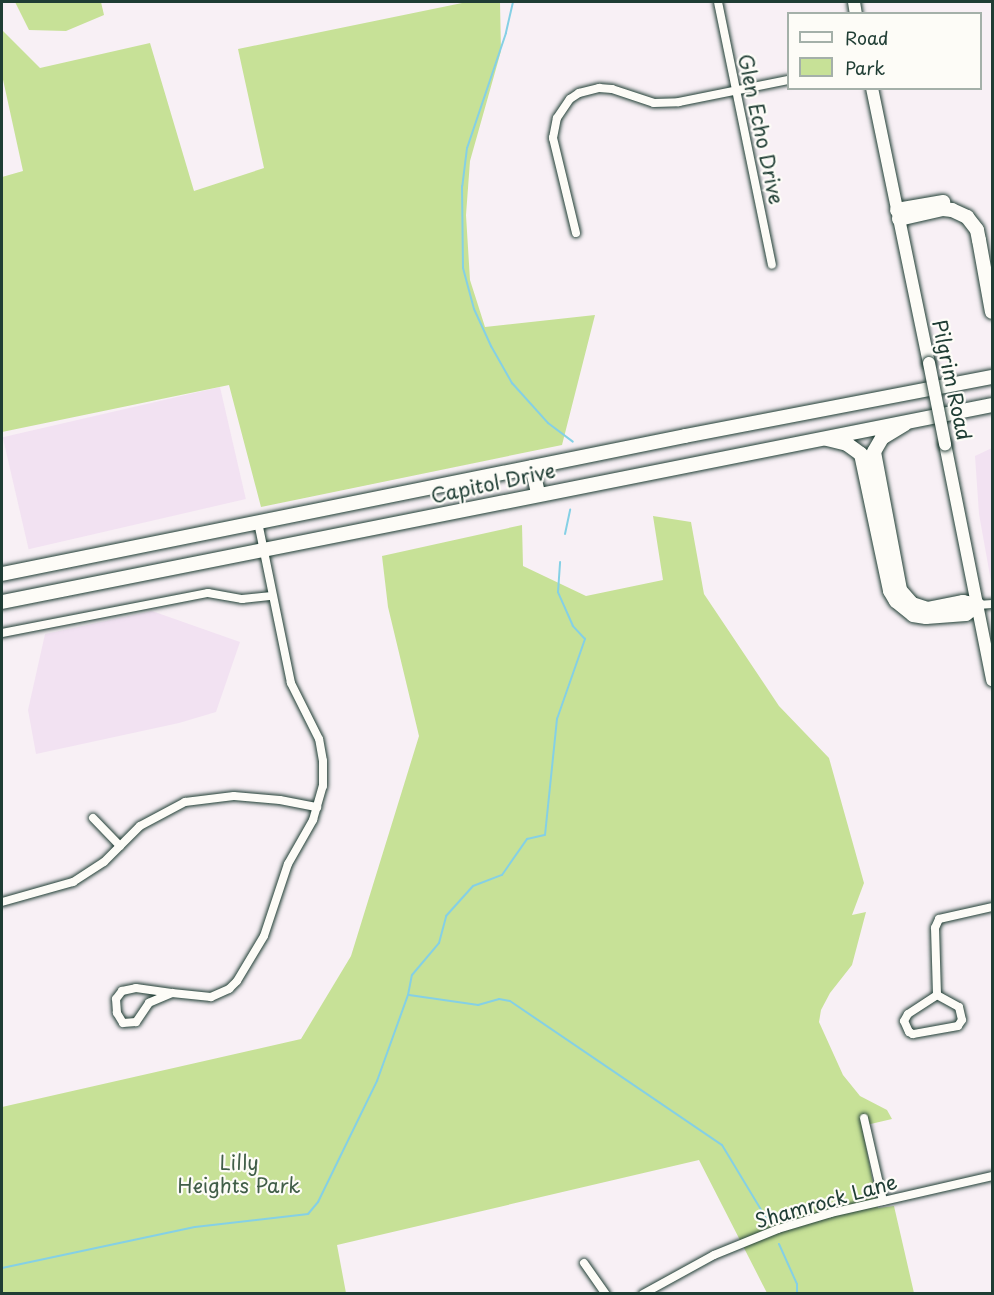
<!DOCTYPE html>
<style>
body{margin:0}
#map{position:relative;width:994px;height:1295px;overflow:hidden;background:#f8f0f5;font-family:"Playpen Sans",sans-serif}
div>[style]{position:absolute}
.built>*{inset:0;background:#f2e2f2;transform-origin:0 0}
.green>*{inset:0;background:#c7e197}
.stream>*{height:2px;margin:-1px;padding:0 1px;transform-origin:1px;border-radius:1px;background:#85d0e5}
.roads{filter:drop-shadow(0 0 2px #1f3d34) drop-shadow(0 0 2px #1f3d34)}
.minor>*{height:8px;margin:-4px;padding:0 4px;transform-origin:4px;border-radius:4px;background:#fdfcf7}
.secondary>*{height:12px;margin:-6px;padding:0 6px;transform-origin:6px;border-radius:6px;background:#fdfcf7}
.primary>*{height:14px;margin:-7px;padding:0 7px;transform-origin:7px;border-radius:7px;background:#fdfcf7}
.bridges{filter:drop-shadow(0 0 2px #1f3d34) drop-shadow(0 0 2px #1f3d34)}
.secondary-bridge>*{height:12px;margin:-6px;padding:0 6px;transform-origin:6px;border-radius:6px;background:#fdfcf7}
span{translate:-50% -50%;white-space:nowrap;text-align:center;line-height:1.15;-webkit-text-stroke:4.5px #fdfcf7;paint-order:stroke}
.street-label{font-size:20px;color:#1f3d34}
.park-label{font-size:20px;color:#415e48}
.frame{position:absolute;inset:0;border:3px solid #1f3d34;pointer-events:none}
.legend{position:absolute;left:787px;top:12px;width:195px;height:78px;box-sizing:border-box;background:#fdfcf7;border:2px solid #a4b0a9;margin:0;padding:8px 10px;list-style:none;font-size:18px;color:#1f3d34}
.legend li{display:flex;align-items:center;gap:12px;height:30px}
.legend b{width:30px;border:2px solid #a4b0a9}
</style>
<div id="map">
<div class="built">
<i style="left:220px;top:387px;width:115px;height:223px;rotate:77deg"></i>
<i style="clip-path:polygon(992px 448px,992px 587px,979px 514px,975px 456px)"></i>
<i style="clip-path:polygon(152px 611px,240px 642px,216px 712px,179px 723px,36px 754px,28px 710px,45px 634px)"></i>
</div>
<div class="green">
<i style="clip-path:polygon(15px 2px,101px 2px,104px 15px,66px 31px,29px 30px)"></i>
<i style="clip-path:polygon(467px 2px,500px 2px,501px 51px,470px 161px,466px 215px,470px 280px,485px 327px,595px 315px,562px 445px,261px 507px,229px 385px,2px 432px,2px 177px,23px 171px,2px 75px,2px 30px,40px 68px,150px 43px,194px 191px,264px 168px,238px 49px)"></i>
<i style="clip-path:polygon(653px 516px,691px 522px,704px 594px,779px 706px,829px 758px,864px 883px,852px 915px,866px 912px,852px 965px,830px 993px,821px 1010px,819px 1022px,843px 1075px,860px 1096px,887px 1110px,892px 1119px,862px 1126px,878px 1208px,894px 1206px,914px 1293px,767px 1293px,699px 1160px,337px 1245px,346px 1293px,2px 1293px,2px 1107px,301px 1039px,351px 956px,419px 736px,388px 607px,382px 556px,522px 525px,523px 566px,586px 596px,663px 580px)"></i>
</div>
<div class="stream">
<i style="left:513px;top:2px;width:32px;rotate:103deg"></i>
<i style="left:506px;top:33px;width:121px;rotate:108.7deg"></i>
<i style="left:467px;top:148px;width:38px;rotate:97deg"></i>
<i style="left:462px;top:186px;width:82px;rotate:89.3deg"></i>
<i style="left:463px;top:268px;width:42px;rotate:75deg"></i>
<i style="left:474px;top:309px;width:41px;rotate:65.3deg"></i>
<i style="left:491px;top:346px;width:43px;rotate:60.4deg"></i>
<i style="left:512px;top:383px;width:54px;rotate:48deg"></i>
<i style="left:548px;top:423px;width:31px;rotate:37deg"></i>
<i style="left:565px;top:534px;width:25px;rotate:-78deg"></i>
<i style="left:409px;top:995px;width:70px;rotate:8.2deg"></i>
<i style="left:478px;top:1005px;width:22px;rotate:-16deg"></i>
<i style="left:499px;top:999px;width:11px;rotate:10deg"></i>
<i style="left:510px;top:1001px;width:256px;rotate:34.2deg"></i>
<i style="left:722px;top:1145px;width:85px;rotate:58.9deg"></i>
<i style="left:779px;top:1244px;width:44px;rotate:65.8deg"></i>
<i style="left:797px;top:1284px;width:10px;rotate:90deg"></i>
<i style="left:2px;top:1268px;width:197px;rotate:-12deg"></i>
<i style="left:195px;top:1227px;width:114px;rotate:-6.6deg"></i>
<i style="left:308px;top:1214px;width:16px;rotate:-50deg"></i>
<i style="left:318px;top:1202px;width:135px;rotate:-64deg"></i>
<i style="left:377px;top:1081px;width:91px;rotate:-70.2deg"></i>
<i style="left:408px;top:995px;width:20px;rotate:-79deg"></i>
<i style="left:412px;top:975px;width:42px;rotate:-49.8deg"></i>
<i style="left:439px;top:943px;width:28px;rotate:-75deg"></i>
<i style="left:446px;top:916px;width:40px;rotate:-48deg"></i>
<i style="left:473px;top:886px;width:31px;rotate:-21deg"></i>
<i style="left:502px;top:875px;width:44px;rotate:-55.2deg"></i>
<i style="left:527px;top:839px;width:18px;rotate:-13deg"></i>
<i style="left:545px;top:835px;width:117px;rotate:-84.1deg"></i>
<i style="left:557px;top:719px;width:85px;rotate:-70.7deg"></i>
<i style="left:585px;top:639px;width:18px;rotate:-133deg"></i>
<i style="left:573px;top:626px;width:37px;rotate:-114deg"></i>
<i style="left:558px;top:592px;width:30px;rotate:-86deg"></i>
</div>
<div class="roads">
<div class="minor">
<i style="left:718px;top:2px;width:268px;rotate:78.4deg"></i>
<i style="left:576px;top:233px;width:98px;rotate:-103.6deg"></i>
<i style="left:553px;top:138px;width:20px;rotate:-79deg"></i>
<i style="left:557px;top:118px;width:23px;rotate:-56deg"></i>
<i style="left:570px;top:99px;width:11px;rotate:-34deg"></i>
<i style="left:579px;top:93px;width:21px;rotate:-14deg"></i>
<i style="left:599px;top:88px;width:13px;rotate:4deg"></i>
<i style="left:612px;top:89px;width:44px;rotate:18.4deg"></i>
<i style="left:654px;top:103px;width:25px;rotate:-2deg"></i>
<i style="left:679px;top:102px;width:111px;rotate:-11.4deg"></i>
<i style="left:978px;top:605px;width:14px;rotate:-4deg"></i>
<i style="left:2px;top:633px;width:210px;rotate:-11deg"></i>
<i style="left:208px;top:593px;width:35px;rotate:10deg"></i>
<i style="left:242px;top:599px;width:30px;rotate:-6deg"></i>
<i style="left:93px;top:818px;width:39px;rotate:46deg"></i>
<i style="left:2px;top:902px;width:74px;rotate:-15.7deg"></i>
<i style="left:73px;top:882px;width:37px;rotate:-33deg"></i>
<i style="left:104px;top:862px;width:51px;rotate:-45deg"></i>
<i style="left:140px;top:826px;width:51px;rotate:-28.1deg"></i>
<i style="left:185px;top:802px;width:49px;rotate:-7deg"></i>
<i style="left:234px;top:796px;width:46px;rotate:5deg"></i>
<i style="left:280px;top:800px;width:38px;rotate:11deg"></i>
<i style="left:136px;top:988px;width:36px;rotate:8deg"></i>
<i style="left:172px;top:993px;width:25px;rotate:157deg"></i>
<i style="left:149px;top:1003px;width:23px;rotate:124deg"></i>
<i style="left:136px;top:1022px;width:13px;rotate:176deg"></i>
<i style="left:123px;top:1023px;width:12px;rotate:-121deg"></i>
<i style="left:117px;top:1013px;width:14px;rotate:-94deg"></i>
<i style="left:116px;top:999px;width:10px;rotate:-53deg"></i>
<i style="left:122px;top:991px;width:14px;rotate:-12deg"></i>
<i style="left:172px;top:993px;width:39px;rotate:6deg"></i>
<i style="left:211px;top:997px;width:20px;rotate:-24deg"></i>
<i style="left:229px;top:989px;width:11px;rotate:-45deg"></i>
<i style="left:237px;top:981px;width:52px;rotate:-59deg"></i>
<i style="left:264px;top:936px;width:76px;rotate:-71.6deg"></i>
<i style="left:288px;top:864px;width:51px;rotate:-60.4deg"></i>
<i style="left:313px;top:820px;width:35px;rotate:-74deg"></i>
<i style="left:323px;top:786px;width:25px;rotate:-90deg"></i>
<i style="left:323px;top:761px;width:22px;rotate:-100deg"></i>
<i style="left:319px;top:739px;width:63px;rotate:-116.6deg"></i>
<i style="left:291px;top:683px;width:164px;rotate:-101.6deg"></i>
<i style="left:937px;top:995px;width:25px;rotate:29deg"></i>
<i style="left:959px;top:1007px;width:13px;rotate:77deg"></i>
<i style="left:962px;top:1020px;width:7px;rotate:124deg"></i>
<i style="left:958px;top:1026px;width:46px;rotate:169.9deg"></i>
<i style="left:913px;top:1034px;width:4px;rotate:-153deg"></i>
<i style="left:909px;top:1032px;width:12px;rotate:-114deg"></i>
<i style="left:904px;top:1021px;width:8px;rotate:-60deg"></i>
<i style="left:908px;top:1014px;width:35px;rotate:-33deg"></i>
<i style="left:937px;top:995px;width:67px;rotate:-91.7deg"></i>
<i style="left:935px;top:928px;width:10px;rotate:-66deg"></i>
<i style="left:939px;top:919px;width:54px;rotate:-12.8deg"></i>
<i style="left:864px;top:1118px;width:85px;rotate:77.1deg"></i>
<i style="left:584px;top:1263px;width:38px;rotate:55deg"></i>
<i style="left:643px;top:1294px;width:81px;rotate:-28.8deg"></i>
<i style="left:714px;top:1255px;width:69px;rotate:-22.1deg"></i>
<i style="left:778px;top:1229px;width:55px;rotate:-16.8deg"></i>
<i style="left:831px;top:1213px;width:165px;rotate:-12.9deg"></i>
</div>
<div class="secondary">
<i style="left:854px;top:2px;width:12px;rotate:81deg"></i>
<i style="left:872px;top:88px;width:281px;rotate:78.3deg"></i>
<i style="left:945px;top:444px;width:241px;rotate:78.7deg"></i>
</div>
<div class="primary">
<i style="left:897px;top:210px;width:47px;rotate:-9.9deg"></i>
<i style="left:899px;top:219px;width:45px;rotate:-12.8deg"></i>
<i style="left:943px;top:209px;width:9px;rotate:6deg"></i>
<i style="left:952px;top:210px;width:17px;rotate:25deg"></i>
<i style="left:967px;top:217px;width:16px;rotate:52deg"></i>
<i style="left:977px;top:230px;width:10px;rotate:79deg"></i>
<i style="left:979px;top:240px;width:73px;rotate:79.8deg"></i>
<i style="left:905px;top:424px;width:27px;rotate:149deg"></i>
<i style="left:882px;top:438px;width:16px;rotate:120deg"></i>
<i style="left:874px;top:452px;width:140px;rotate:79.3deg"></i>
<i style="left:900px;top:590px;width:18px;rotate:49deg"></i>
<i style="left:912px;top:604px;width:16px;rotate:18deg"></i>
<i style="left:927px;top:609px;width:37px;rotate:-11deg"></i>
<i style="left:963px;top:602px;width:15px;rotate:11deg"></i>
<i style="left:827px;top:439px;width:21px;rotate:14deg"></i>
<i style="left:847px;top:444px;width:17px;rotate:36deg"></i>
<i style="left:861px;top:454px;width:140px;rotate:78deg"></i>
<i style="left:890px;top:591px;width:12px;rotate:59deg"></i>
<i style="left:896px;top:601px;width:22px;rotate:39deg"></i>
<i style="left:913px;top:615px;width:13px;rotate:9deg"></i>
<i style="left:926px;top:617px;width:40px;rotate:-4.3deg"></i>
<i style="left:966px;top:614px;width:15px;rotate:-37deg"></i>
<i style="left:532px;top:467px;width:28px;rotate:77deg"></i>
<i style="left:2px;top:574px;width:697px;rotate:-11.42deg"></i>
<i style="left:685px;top:436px;width:313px;rotate:-10.9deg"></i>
<i style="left:2px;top:602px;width:1009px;rotate:-11.25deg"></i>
</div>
</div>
<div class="bridges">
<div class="secondary-bridge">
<i style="left:929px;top:363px;width:83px;rotate:78.8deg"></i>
</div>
</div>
<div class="street-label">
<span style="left:761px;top:129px;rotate:78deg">Glen Echo Drive</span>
<span style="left:952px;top:380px;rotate:78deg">Pilgrim Road</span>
<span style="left:493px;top:483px;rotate:-12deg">Capitol Drive</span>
<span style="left:826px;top:1201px;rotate:-16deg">Shamrock Lane</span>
</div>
<div class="park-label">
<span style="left:239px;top:1174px">Lilly<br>Heights Park</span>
</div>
<div class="frame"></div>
<ul class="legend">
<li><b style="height:8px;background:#fdfcf7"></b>Road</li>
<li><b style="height:16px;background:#c7e197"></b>Park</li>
</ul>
</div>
